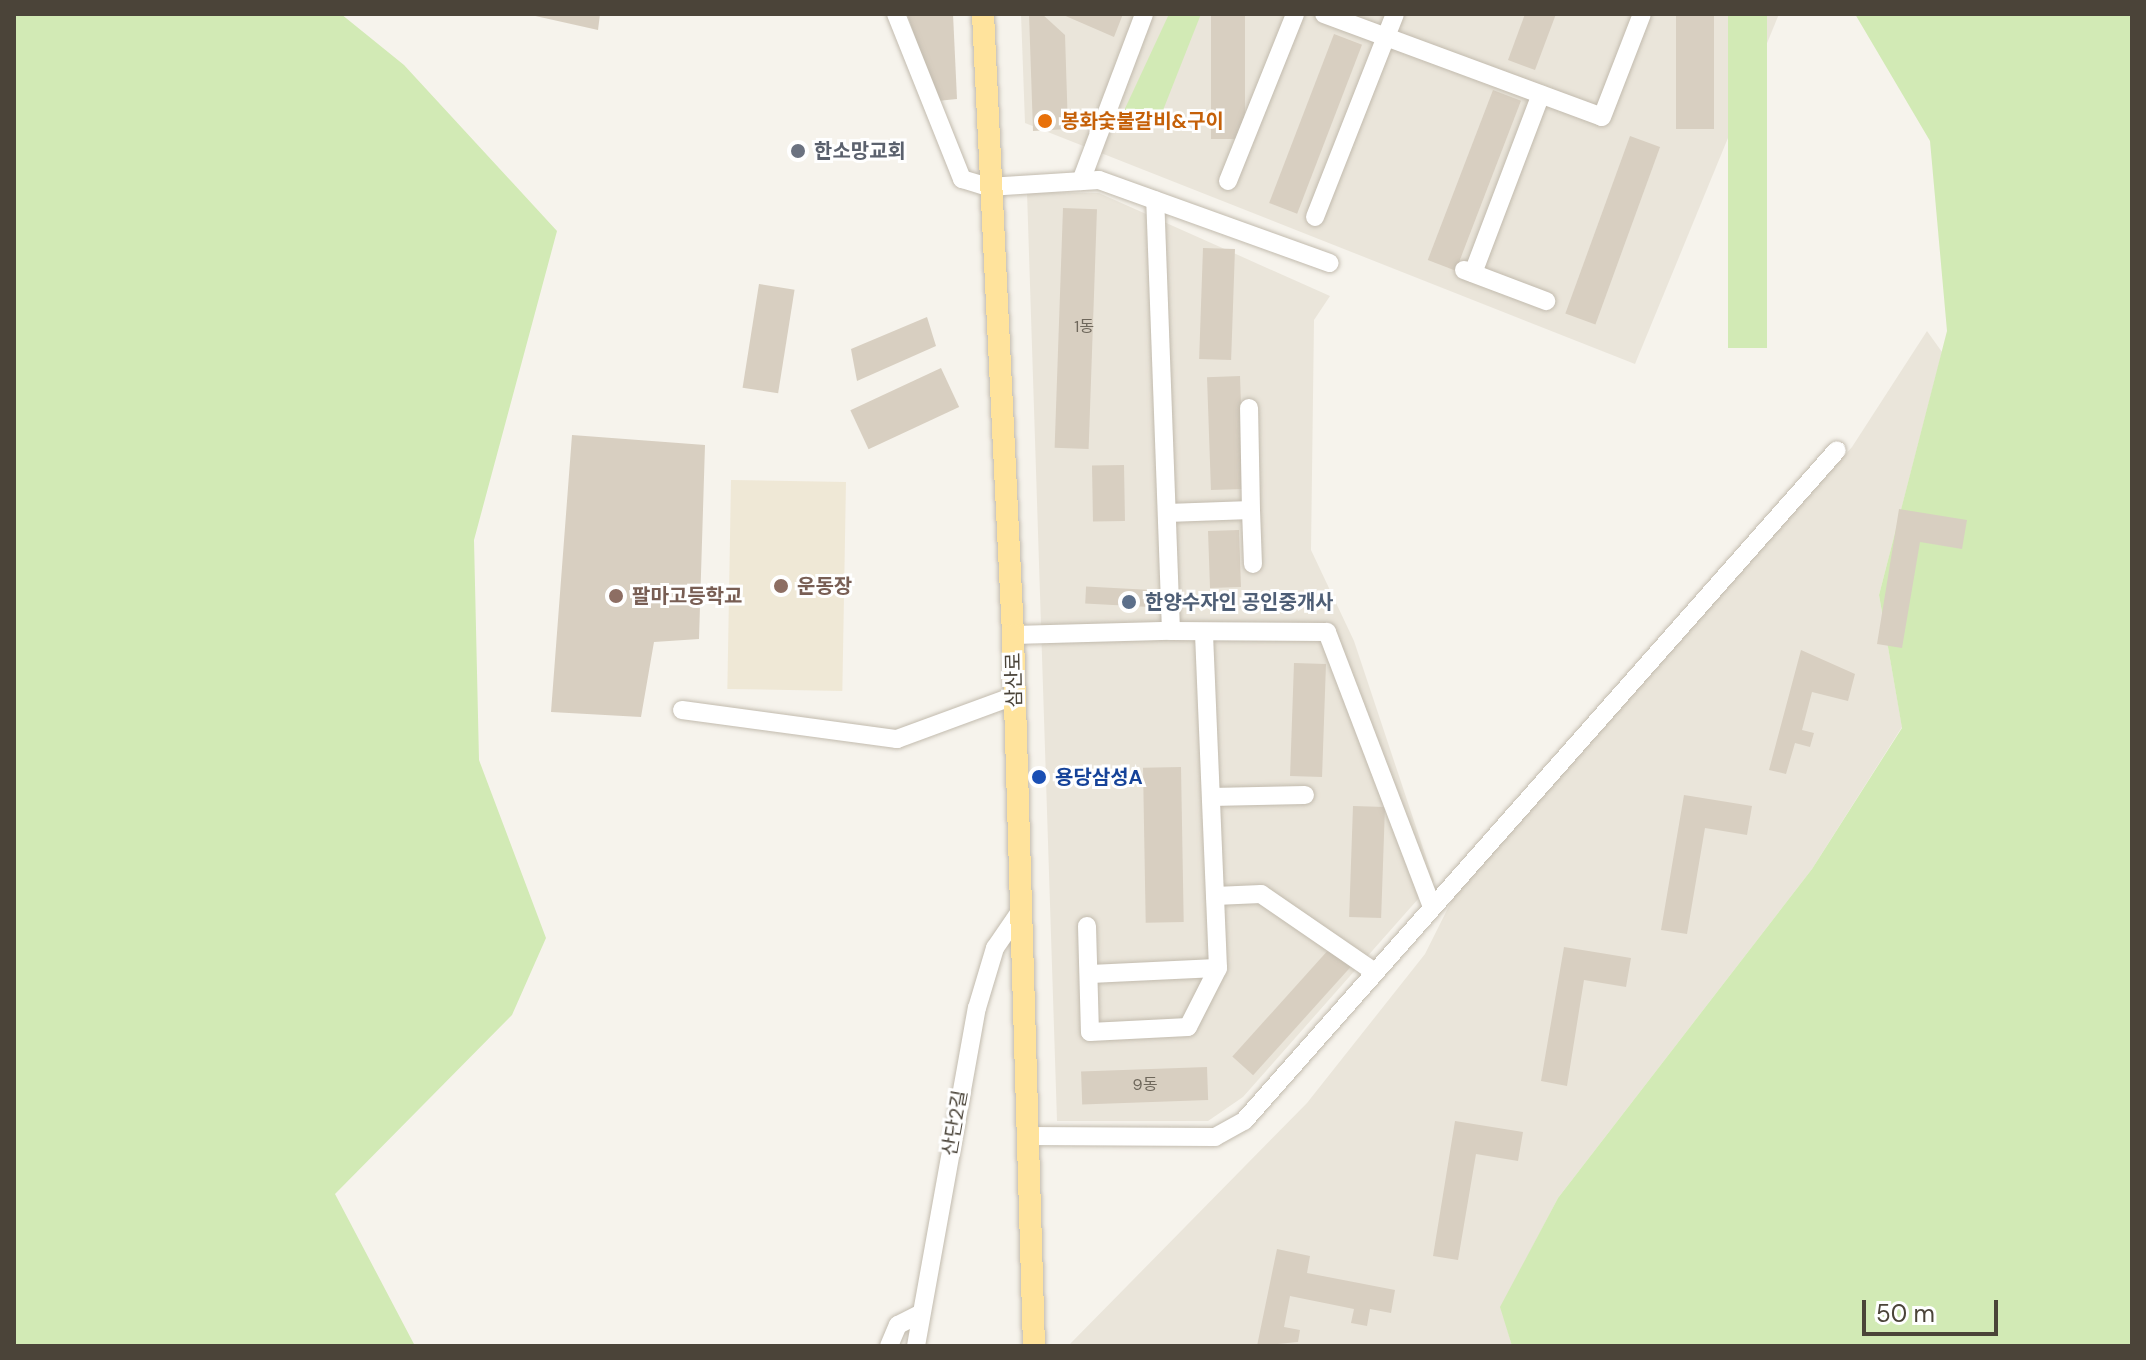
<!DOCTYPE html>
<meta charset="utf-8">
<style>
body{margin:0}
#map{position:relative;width:2146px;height:1360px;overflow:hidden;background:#f6f3ec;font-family:"DM Sans","Noto Sans KR",sans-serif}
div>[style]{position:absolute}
.residential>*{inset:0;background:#eae5da}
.education>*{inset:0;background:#efe8d6;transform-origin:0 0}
.green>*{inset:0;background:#d2eab5;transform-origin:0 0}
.building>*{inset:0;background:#d8cfc1;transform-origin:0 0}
.roads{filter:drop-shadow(0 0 2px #c2bbae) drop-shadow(0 0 2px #c2bbae)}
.minor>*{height:18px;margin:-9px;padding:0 9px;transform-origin:9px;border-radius:9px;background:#fff}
.major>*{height:22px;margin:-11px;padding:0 11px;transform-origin:11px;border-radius:11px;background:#ffe39c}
.dots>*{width:22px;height:22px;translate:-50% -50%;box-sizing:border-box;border:4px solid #fff;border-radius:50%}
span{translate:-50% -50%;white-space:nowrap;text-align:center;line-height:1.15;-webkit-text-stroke:6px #fff;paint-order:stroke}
.number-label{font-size:16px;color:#6e675b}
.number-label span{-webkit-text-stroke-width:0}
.food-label{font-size:20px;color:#c56008;font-weight:700}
.left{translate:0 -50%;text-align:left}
.worship-label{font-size:20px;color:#5b616d;font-weight:700}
.education-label{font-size:20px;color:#785e54;font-weight:700}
.service-label{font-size:20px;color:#4e5e75;font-weight:700}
.street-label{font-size:20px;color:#4b4439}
.transit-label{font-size:20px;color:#164399;font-weight:700}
.frame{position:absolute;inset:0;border:16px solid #4b4439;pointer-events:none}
.scale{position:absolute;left:1862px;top:1300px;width:136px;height:36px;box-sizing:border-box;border:4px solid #4b4439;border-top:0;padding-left:10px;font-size:24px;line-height:28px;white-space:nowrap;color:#4b4439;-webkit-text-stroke:6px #fff;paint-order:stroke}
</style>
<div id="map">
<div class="residential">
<i style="clip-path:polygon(1021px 14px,1779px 14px,1635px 364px,1025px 123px)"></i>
<i style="clip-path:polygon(1027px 192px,1099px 193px,1330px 296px,1314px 320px,1311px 550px,1354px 641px,1434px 881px,1243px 1097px,1208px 1121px,1057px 1121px)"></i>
<i style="clip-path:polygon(1927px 331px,1942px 352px,1879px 595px,1902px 727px,1812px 869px,1558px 1198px,1501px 1307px,1512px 1346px,1068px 1346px,1307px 1103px,1425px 954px,1455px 894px,1852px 447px)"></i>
</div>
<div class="education">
<i style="left:731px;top:480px;width:115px;height:209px;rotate:1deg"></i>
</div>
<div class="green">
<i style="clip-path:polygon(14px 14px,341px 14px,404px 65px,557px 231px,474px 540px,479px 760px,546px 938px,512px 1015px,335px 1194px,415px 1346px,14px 1346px)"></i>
<i style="clip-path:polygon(1169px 14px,1201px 14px,1156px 128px,1122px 115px)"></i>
<i style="left:1728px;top:14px;width:39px;height:334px"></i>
<i style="clip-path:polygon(1855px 14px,2132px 14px,2132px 1346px,1512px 1346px,1500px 1307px,1558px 1198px,1812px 869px,1902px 728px,1879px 595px,1947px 331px,1930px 141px)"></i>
</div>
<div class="building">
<i style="clip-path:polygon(600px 14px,598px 30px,531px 15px,531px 14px)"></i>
<i style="clip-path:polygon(907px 14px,953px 14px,957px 99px,937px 101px)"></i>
<i style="clip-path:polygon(1029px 14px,1042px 14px,1065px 35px,1068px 129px,1033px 131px)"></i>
<i style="clip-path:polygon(1061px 14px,1123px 14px,1114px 37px)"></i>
<i style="left:1211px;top:14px;width:34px;height:125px"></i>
<i style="clip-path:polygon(1525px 14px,1556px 14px,1535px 70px,1508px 60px)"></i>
<i style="left:1676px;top:14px;width:38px;height:115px"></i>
<i style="left:1334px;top:34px;width:30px;height:181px;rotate:21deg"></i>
<i style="left:1493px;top:90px;width:30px;height:182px;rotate:21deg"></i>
<i style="left:1630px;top:136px;width:32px;height:189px;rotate:20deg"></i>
<i style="left:1063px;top:208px;width:34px;height:240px;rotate:2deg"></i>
<i style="left:1203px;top:248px;width:32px;height:111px;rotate:2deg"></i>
<i style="left:759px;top:284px;width:36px;height:105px;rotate:9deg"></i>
<i style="clip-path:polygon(927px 317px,936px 346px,857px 381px,851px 349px)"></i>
<i style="left:941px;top:368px;width:43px;height:100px;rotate:65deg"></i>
<i style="left:1240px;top:376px;width:113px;height:33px;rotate:88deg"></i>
<i style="clip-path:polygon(572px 435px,705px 445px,699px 639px,654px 642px,641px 717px,551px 712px)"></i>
<i style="left:1124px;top:465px;width:56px;height:32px;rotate:89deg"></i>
<i style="clip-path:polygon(1899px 509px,1967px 520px,1962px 549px,1920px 542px,1902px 648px,1877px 644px)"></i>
<i style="left:1239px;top:530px;width:57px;height:31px;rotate:88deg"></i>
<i style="left:1151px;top:590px;width:17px;height:65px;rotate:93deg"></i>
<i style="clip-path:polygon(1801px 650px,1855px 674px,1848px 701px,1812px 692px,1802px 730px,1814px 733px,1810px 747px,1795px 743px,1786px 774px,1769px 770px)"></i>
<i style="left:1294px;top:663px;width:32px;height:113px;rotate:2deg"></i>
<i style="left:1181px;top:767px;width:155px;height:38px;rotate:89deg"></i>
<i style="clip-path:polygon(1684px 795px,1752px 806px,1747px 835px,1705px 828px,1687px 934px,1661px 930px)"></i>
<i style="left:1353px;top:806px;width:32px;height:111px;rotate:2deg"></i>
<i style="clip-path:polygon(1564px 947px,1631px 958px,1626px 987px,1584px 980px,1567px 1086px,1541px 1081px)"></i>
<i style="left:1330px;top:948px;width:28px;height:146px;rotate:42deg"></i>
<i style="left:1207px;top:1067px;width:33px;height:126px;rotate:88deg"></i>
<i style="clip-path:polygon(1455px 1121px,1523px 1132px,1518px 1161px,1476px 1154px,1458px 1260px,1433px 1256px)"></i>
<i style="clip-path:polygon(1277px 1249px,1310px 1256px,1307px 1273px,1395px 1290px,1391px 1313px,1370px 1309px,1367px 1326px,1351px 1323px,1354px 1309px,1290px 1296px,1284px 1327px,1300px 1330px,1298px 1342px,1257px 1346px)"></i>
</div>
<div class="roads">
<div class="minor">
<i style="left:896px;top:14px;width:178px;rotate:68.2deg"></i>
<i style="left:962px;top:179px;width:27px;rotate:17deg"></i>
<i style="left:988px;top:187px;width:111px;rotate:-3.6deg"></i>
<i style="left:1099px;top:180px;width:245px;rotate:19.8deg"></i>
<i style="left:1324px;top:14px;width:296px;rotate:20.3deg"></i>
<i style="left:1602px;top:117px;width:110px;rotate:-68.8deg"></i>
<i style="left:1081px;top:181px;width:178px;rotate:-69.3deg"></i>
<i style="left:1228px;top:181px;width:180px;rotate:-68.1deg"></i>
<i style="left:1315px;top:217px;width:218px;rotate:-68.5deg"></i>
<i style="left:1464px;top:270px;width:88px;rotate:20.7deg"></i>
<i style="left:1473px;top:273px;width:191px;rotate:-69.2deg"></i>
<i style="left:1251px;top:510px;width:54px;rotate:87.9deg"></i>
<i style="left:1167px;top:513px;width:84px;rotate:-2deg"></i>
<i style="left:1251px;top:510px;width:102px;rotate:-91.1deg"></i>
<i style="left:1171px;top:631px;width:156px;rotate:0.4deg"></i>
<i style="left:1327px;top:632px;width:294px;rotate:69.1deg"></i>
<i style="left:1013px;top:635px;width:158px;rotate:-1.5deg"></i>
<i style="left:1171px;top:631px;width:431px;rotate:-92.1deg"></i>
<i style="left:682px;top:710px;width:217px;rotate:7.7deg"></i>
<i style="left:897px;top:739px;width:125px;rotate:-20.2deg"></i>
<i style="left:1211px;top:797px;width:94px;rotate:-1.2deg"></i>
<i style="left:1215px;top:896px;width:46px;rotate:-2.5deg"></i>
<i style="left:1261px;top:894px;width:136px;rotate:34.5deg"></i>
<i style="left:1087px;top:926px;width:106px;rotate:88.4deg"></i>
<i style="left:1090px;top:1032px;width:98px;rotate:-2.9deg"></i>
<i style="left:1188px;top:1027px;width:66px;rotate:-63deg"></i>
<i style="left:1218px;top:968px;width:336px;rotate:-92.4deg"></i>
<i style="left:1089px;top:974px;width:129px;rotate:-2.7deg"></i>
<i style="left:1028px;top:1136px;width:187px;rotate:0.3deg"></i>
<i style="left:1215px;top:1137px;width:33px;rotate:-29deg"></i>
<i style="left:1244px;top:1121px;width:895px;rotate:-48.53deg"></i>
<i style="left:889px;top:1346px;width:23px;rotate:-67deg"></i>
<i style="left:898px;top:1325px;width:25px;rotate:-27deg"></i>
<i style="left:916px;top:1346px;width:343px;rotate:-79.8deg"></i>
<i style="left:977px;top:1008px;width:63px;rotate:-73.3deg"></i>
<i style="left:995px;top:948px;width:46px;rotate:-55.6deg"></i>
</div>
<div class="major">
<i style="left:983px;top:14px;width:622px;rotate:87.23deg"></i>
<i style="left:1013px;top:635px;width:711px;rotate:88.31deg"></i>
</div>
</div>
<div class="dots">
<i style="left:1045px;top:121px;background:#e8710a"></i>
<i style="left:798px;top:151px;background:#6b7280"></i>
<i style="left:781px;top:586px;background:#8d6e63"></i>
<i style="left:616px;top:596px;background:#8d6e63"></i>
<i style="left:1129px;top:602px;background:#5c6f8a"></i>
<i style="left:1039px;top:777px;background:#1a4fb4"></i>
</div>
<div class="number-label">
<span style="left:1084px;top:327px">1동</span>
<span style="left:1145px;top:1085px">9동</span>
</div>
<div class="food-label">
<span class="left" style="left:1061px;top:121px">봉화숯불갈비&amp;구이</span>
</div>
<div class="worship-label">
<span class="left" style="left:814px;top:151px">한소망교회</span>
</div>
<div class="education-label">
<span class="left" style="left:797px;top:586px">운동장</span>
<span class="left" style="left:632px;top:596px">팔마고등학교</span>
</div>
<div class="service-label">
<span class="left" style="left:1145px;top:602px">한양수자인 공인중개사</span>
</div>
<div class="street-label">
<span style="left:1014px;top:680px;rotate:-91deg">삼산로</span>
<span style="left:955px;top:1123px;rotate:-80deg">산단2길</span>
</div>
<div class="transit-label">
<span class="left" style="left:1055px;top:777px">용당삼성A</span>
</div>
<div class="frame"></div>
<div class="scale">50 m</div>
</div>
